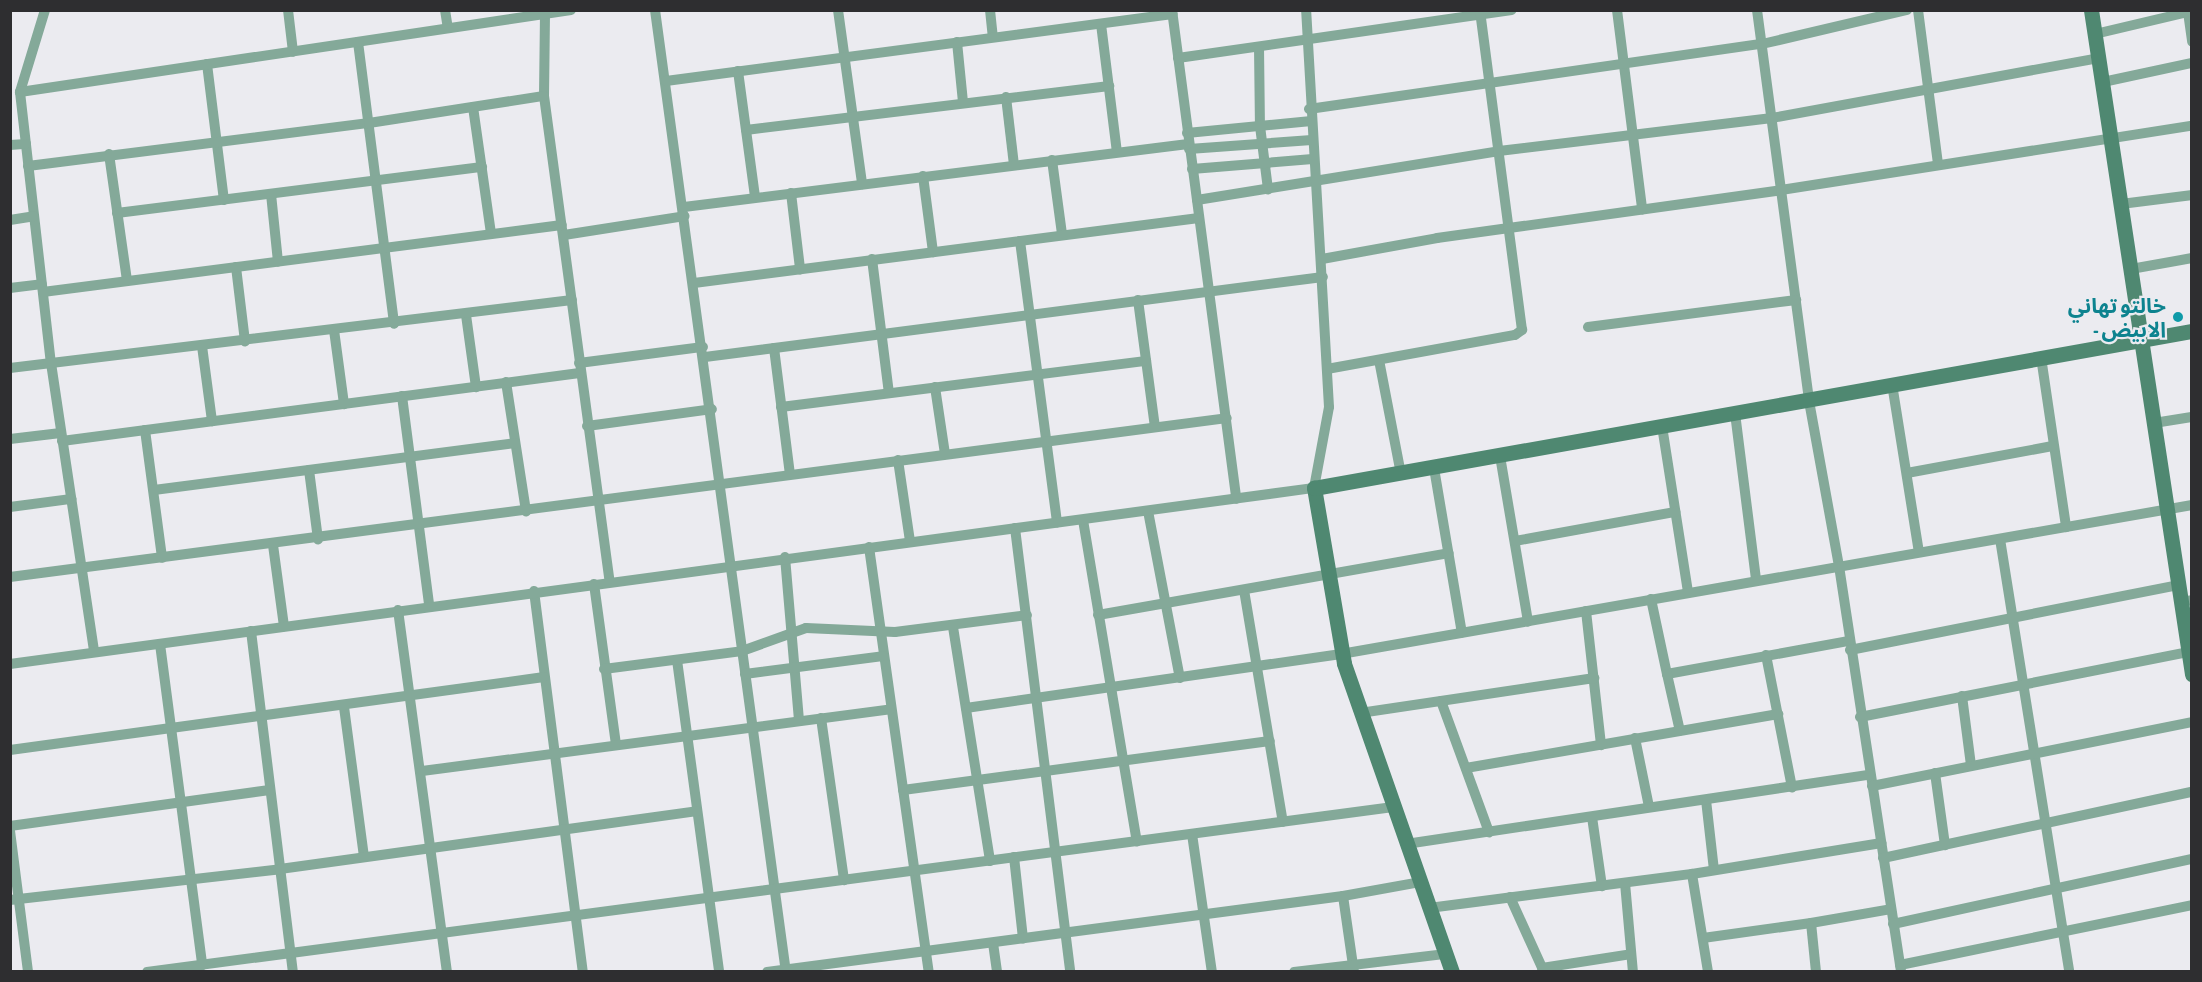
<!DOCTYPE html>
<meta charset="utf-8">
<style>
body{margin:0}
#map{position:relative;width:2202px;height:982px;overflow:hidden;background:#ebebf0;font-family:"Asap Condensed","Noto Sans Arabic",sans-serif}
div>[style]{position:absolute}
.street>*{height:10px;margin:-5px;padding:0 5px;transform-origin:5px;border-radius:5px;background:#84a999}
.secondary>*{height:15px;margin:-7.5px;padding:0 7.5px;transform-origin:7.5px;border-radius:7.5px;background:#4f8871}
.dots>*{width:16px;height:16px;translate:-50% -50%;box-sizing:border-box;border:3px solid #ebebf0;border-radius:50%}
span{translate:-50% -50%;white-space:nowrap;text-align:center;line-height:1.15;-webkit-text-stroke:4.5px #ebebf0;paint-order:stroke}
.culture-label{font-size:21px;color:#0d838f;font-weight:700}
.right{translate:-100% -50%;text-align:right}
.frame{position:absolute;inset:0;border:12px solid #2e2e30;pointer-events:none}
</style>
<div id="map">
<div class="street">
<i style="left:45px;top:10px;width:86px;rotate:107deg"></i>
<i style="left:20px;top:92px;width:273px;rotate:83.5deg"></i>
<i style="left:51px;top:363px;width:292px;rotate:81.5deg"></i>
<i style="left:288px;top:10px;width:42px;rotate:83.2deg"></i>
<i style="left:445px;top:10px;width:18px;rotate:81deg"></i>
<i style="left:655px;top:10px;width:971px;rotate:82.25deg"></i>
<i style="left:838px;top:10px;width:176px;rotate:82.1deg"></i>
<i style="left:990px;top:10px;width:27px;rotate:84deg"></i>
<i style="left:1172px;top:10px;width:493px;rotate:82.5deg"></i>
<i style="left:1617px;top:10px;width:201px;rotate:82.8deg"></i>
<i style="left:1757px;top:10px;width:394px;rotate:82.4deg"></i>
<i style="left:1809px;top:401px;width:168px;rotate:79.7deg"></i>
<i style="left:1839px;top:566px;width:411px;rotate:81.3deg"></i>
<i style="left:1918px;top:10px;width:156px;rotate:82.6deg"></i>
<i style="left:2188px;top:12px;width:30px;rotate:82deg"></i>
<i style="left:545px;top:14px;width:82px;rotate:90.7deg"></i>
<i style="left:544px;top:96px;width:490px;rotate:82.3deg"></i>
<i style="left:1101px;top:24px;width:129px;rotate:82.9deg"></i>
<i style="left:2095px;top:34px;width:100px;rotate:-13.3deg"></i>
<i style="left:358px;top:42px;width:284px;rotate:82.7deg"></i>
<i style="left:957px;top:42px;width:60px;rotate:84.3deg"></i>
<i style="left:1259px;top:47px;width:79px;rotate:89.3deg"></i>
<i style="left:1260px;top:126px;width:64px;rotate:82.8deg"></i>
<i style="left:1178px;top:58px;width:337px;rotate:-8.2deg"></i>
<i style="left:207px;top:64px;width:137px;rotate:82.9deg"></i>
<i style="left:738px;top:71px;width:127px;rotate:82.3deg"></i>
<i style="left:666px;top:81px;width:511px;rotate:-7.53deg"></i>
<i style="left:2103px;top:82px;width:91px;rotate:-12.1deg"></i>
<i style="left:20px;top:92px;width:557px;rotate:-8.46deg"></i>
<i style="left:1006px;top:97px;width:68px;rotate:83.3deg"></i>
<i style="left:473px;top:107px;width:128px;rotate:81.9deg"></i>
<i style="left:1309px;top:109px;width:458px;rotate:-8.2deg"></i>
<i style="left:1762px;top:44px;width:149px;rotate:-13.2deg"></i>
<i style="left:746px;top:130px;width:366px;rotate:-6.9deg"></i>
<i style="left:1187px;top:133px;width:125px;rotate:-5.5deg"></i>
<i style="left:10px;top:145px;width:16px;rotate:-4deg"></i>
<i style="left:1189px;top:149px;width:123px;rotate:-4.2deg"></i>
<i style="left:109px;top:154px;width:128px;rotate:81.9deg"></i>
<i style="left:1052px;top:160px;width:75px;rotate:82.3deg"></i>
<i style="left:28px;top:166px;width:344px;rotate:-7.2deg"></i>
<i style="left:369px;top:123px;width:177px;rotate:-8.8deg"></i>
<i style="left:1192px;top:169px;width:121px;rotate:-4.7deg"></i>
<i style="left:923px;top:176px;width:77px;rotate:82.5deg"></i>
<i style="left:791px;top:193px;width:77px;rotate:83.2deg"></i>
<i style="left:271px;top:194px;width:68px;rotate:84.1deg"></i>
<i style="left:1197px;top:200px;width:306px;rotate:-9.2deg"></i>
<i style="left:1499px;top:151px;width:275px;rotate:-6.9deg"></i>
<i style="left:1772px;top:118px;width:332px;rotate:-10.4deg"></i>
<i style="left:2121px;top:204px;width:72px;rotate:-7.2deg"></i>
<i style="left:684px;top:207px;width:508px;rotate:-7.13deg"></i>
<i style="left:117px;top:213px;width:368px;rotate:-7.2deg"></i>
<i style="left:10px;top:220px;width:24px;rotate:-9deg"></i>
<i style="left:564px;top:235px;width:122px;rotate:-8.9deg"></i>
<i style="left:1020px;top:241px;width:284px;rotate:82.5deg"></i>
<i style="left:872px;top:259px;width:135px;rotate:82.8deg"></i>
<i style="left:1322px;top:259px;width:117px;rotate:-10.3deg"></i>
<i style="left:1437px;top:238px;width:347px;rotate:-7.9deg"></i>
<i style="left:1781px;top:190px;width:416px;rotate:-8.9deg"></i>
<i style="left:236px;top:267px;width:75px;rotate:83.1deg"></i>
<i style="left:2131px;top:269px;width:62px;rotate:-10.2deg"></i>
<i style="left:694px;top:283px;width:509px;rotate:-7.33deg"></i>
<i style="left:10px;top:288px;width:32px;rotate:-7deg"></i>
<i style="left:43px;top:292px;width:523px;rotate:-7.36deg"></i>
<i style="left:1138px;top:300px;width:128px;rotate:82.4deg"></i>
<i style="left:466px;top:315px;width:73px;rotate:82.1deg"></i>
<i style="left:1588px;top:327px;width:210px;rotate:-7.4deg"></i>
<i style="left:334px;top:330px;width:75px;rotate:82.3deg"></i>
<i style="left:202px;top:346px;width:76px;rotate:82.4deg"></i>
<i style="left:774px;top:348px;width:127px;rotate:82.8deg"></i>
<i style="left:705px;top:357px;width:623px;rotate:-7.38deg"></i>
<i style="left:2041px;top:357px;width:172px;rotate:81.6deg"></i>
<i style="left:1379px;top:360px;width:116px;rotate:79.1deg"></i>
<i style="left:579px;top:363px;width:125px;rotate:-7.4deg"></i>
<i style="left:10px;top:368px;width:566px;rotate:-6.9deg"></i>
<i style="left:1327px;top:369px;width:191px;rotate:-10.3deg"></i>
<i style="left:1515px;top:335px;width:9px;rotate:-36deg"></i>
<i style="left:1522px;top:330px;width:323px;rotate:-97.5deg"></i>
<i style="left:506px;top:382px;width:131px;rotate:81.2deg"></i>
<i style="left:1892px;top:384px;width:170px;rotate:80.9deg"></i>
<i style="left:935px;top:387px;width:68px;rotate:81.5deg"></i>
<i style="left:402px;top:396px;width:211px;rotate:82.6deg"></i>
<i style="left:781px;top:407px;width:368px;rotate:-7.2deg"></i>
<i style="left:1735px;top:413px;width:168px;rotate:82.8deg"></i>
<i style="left:2154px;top:423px;width:38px;rotate:-9deg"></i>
<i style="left:587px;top:426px;width:126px;rotate:-7.7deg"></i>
<i style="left:1662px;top:426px;width:168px;rotate:81.1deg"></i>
<i style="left:145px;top:430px;width:129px;rotate:82.4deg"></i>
<i style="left:10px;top:439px;width:51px;rotate:-6.7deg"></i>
<i style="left:62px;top:441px;width:522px;rotate:-7.48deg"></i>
<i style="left:1500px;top:456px;width:168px;rotate:80.4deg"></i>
<i style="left:898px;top:460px;width:82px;rotate:81.6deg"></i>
<i style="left:1434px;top:468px;width:167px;rotate:80.4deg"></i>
<i style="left:309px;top:470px;width:70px;rotate:82.6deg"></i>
<i style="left:1907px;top:473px;width:148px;rotate:-10.5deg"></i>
<i style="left:154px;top:490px;width:364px;rotate:-7.4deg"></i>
<i style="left:10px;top:507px;width:62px;rotate:-7.5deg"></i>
<i style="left:1148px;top:511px;width:170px;rotate:79.2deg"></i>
<i style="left:1083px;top:520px;width:326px;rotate:80.5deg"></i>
<i style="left:1015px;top:528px;width:447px;rotate:82.9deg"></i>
<i style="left:2000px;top:539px;width:438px;rotate:80.9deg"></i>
<i style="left:1515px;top:541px;width:163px;rotate:-10.3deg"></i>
<i style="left:273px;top:545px;width:82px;rotate:82.3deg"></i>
<i style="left:869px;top:547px;width:429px;rotate:82deg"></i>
<i style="left:785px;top:557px;width:164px;rotate:85.1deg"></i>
<i style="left:10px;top:577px;width:1227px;rotate:-7.44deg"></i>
<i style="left:594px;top:584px;width:162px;rotate:82.2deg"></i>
<i style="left:1244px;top:590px;width:235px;rotate:80.5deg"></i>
<i style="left:534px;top:591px;width:384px;rotate:82.7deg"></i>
<i style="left:1651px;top:599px;width:77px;rotate:78deg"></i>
<i style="left:1667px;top:674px;width:185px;rotate:-10.3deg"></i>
<i style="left:2180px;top:602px;width:12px;rotate:-9deg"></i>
<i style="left:398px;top:610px;width:365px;rotate:82.3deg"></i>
<i style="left:1586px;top:611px;width:135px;rotate:83.6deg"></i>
<i style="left:1098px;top:615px;width:356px;rotate:-10deg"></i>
<i style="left:953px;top:627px;width:237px;rotate:81deg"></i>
<i style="left:251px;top:631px;width:344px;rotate:83deg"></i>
<i style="left:160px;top:644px;width:324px;rotate:82.5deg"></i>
<i style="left:1850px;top:650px;width:333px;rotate:-11.2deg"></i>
<i style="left:1766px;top:655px;width:135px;rotate:78.9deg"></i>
<i style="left:677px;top:660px;width:315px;rotate:82.3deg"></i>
<i style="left:10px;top:664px;width:1316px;rotate:-7.69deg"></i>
<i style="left:1314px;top:488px;width:82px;rotate:-79.5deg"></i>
<i style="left:1329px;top:407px;width:398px;rotate:-93.3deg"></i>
<i style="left:604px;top:669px;width:139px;rotate:-7.4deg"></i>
<i style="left:742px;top:651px;width:68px;rotate:-19.8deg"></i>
<i style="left:806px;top:628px;width:89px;rotate:2.6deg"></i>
<i style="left:895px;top:632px;width:133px;rotate:-7.3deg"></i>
<i style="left:745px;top:674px;width:139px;rotate:-7.4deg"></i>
<i style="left:1667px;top:674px;width:58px;rotate:77.2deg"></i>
<i style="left:1962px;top:696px;width:70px;rotate:82.6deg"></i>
<i style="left:1441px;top:701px;width:140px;rotate:69.9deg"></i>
<i style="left:344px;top:707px;width:151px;rotate:82.4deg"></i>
<i style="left:966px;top:708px;width:379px;rotate:-8.2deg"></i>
<i style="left:1341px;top:654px;width:864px;rotate:-9.93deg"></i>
<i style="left:1360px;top:713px;width:237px;rotate:-8.5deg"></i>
<i style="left:1860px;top:717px;width:334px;rotate:-11.2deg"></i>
<i style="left:821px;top:718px;width:164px;rotate:81.9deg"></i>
<i style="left:1635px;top:738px;width:70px;rotate:78.5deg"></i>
<i style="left:10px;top:750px;width:539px;rotate:-7.78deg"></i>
<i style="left:1466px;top:768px;width:317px;rotate:-9.8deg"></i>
<i style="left:422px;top:771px;width:472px;rotate:-7.5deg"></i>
<i style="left:1935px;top:773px;width:73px;rotate:82.1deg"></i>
<i style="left:1872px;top:786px;width:326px;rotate:-11.3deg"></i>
<i style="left:903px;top:790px;width:370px;rotate:-7.6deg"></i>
<i style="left:1706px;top:800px;width:70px;rotate:83.5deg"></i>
<i style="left:1592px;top:817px;width:70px;rotate:81.8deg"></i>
<i style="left:10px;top:826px;width:262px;rotate:-7.9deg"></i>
<i style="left:10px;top:831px;width:142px;rotate:82.7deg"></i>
<i style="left:1192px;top:834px;width:139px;rotate:81.8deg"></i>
<i style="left:1406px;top:844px;width:469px;rotate:-8.5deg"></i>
<i style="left:1014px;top:857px;width:82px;rotate:83.7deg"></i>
<i style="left:1883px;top:858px;width:316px;rotate:-12.1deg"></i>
<i style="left:1692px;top:874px;width:99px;rotate:80.7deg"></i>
<i style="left:1625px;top:883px;width:89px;rotate:84.9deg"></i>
<i style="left:1343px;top:896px;width:77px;rotate:81.8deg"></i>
<i style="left:1510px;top:897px;width:82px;rotate:65.6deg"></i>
<i style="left:10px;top:900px;width:272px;rotate:-6.5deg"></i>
<i style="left:280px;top:869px;width:421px;rotate:-7.9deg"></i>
<i style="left:1429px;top:908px;width:265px;rotate:-7.4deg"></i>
<i style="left:1692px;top:874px;width:192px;rotate:-9.3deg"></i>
<i style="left:1893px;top:924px;width:306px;rotate:-12.3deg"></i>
<i style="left:1703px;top:938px;width:109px;rotate:-7.9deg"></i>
<i style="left:993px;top:943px;width:29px;rotate:82deg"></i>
<i style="left:1900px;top:965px;width:298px;rotate:-11.6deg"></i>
<i style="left:1542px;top:968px;width:90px;rotate:-8.9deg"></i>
<i style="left:147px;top:972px;width:1257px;rotate:-7.54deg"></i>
<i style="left:767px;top:972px;width:581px;rotate:-7.52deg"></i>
<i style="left:1343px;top:896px;width:78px;rotate:-10.3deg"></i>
<i style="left:1294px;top:972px;width:153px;rotate:-6.8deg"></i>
<i style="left:1816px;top:972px;width:49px;rotate:-95.8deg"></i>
<i style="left:1811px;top:923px;width:81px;rotate:-9.9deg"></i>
</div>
<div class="secondary">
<i style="left:2091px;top:10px;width:672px;rotate:81.35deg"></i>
<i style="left:1452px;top:972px;width:327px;rotate:-109.3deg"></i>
<i style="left:1344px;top:663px;width:178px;rotate:-99.7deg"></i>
<i style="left:1314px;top:488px;width:892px;rotate:-10.14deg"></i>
</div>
<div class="dots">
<i style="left:2178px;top:317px;background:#0f9aa8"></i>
</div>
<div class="culture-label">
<span class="right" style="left:2166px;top:317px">خالتو تهاني<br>- الابيض</span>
</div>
<div class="frame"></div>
</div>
